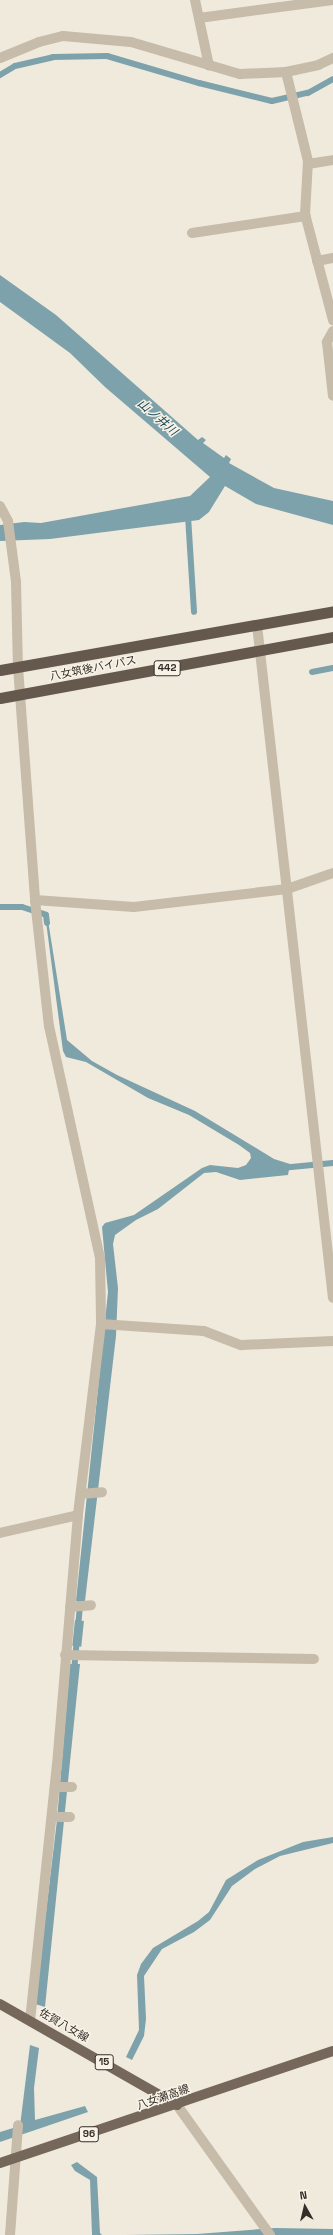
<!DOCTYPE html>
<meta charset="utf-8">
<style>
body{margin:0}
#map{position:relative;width:333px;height:2235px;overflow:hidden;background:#f0eadc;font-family:"Space Grotesk","Noto Sans JP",sans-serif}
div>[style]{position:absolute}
.water>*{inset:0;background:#7da2ab;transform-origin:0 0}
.stream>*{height:6px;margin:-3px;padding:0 3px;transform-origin:3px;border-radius:3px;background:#7da2ab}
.minor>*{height:10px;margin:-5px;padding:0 5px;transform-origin:5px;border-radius:5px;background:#c7bba9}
.tertiary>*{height:10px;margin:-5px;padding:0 5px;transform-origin:5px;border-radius:5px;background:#c7bba9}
.primary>*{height:10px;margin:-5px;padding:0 5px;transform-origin:5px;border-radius:5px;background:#75685b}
.trunk>*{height:11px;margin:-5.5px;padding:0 5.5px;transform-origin:5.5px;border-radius:5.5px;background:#65594e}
span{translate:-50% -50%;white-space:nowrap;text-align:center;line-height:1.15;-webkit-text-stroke:3px #f8f3e8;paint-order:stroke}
.shield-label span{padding:1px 3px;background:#f8f3e8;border:1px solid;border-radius:3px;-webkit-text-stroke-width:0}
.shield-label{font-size:10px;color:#352e28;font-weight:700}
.street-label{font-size:11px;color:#352e28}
.water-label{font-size:12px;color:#214853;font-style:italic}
.north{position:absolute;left:285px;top:2187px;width:40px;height:40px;-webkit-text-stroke:3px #f8f3e8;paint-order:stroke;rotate:352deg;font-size:11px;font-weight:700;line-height:16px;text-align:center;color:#352e28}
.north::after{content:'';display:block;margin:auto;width:14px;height:18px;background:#352e28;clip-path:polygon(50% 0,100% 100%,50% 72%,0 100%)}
</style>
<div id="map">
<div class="water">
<i style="clip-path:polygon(0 275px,56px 315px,198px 440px,202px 437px,206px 440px,203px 443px,224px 458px,226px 455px,231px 459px,229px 463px,274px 488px,333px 501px,333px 525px,256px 504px,225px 486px,209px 512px,199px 520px,50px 539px,0 541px,0 525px,24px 522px,41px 523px,190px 496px,210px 477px,105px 387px,70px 353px,0 302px)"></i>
<i style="clip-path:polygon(45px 914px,47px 914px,67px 1040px,92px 1061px,117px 1075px,195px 1111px,274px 1159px,290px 1164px,288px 1175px,240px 1180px,216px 1172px,204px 1173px,158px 1209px,136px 1220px,115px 1235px,113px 1244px,118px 1288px,116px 1336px,85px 1601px,76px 1601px,108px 1292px,102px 1227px,105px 1223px,134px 1215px,202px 1168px,210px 1165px,238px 1168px,246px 1165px,251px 1158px,250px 1153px,239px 1145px,189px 1115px,148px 1098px,86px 1062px,66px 1057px,63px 1051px)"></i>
<i style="left:75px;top:1620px;width:9px;height:26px;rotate:6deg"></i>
<i style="clip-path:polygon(70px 1664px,80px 1664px,45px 2007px,35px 2004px,57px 1820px)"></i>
<i style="clip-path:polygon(333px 1837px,333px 1843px,280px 1856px,255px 1869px,232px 1886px,210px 1920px,194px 1932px,162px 1949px,144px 1976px,146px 2019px,144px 2036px,132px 2060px,126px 2057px,139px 2030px,137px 1975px,141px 1964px,153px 1948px,198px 1921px,209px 1912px,226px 1880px,258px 1860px,303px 1842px)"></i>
<i style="clip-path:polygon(30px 2045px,39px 2048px,34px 2088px,35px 2120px,85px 2106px,88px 2112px,0 2142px,0 2132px,20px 2126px)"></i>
<i style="clip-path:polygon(77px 2162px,97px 2177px,100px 2233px,102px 2235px,92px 2235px,90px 2180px,75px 2171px,71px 2165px)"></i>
<i style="clip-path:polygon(275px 2228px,333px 2229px,333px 2235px,125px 2235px,197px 2234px)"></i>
</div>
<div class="stream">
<i style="left:0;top:75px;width:17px;rotate:-31deg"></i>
<i style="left:15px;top:66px;width:39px;rotate:-13deg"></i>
<i style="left:53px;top:57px;width:54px;rotate:-1.1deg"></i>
<i style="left:107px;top:56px;width:96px;rotate:16.4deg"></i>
<i style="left:199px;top:83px;width:75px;rotate:13.9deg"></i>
<i style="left:272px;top:101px;width:37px;rotate:-13deg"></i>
<i style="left:308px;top:93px;width:29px;rotate:-29deg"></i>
<i style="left:188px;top:516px;width:96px;rotate:86.4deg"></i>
<i style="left:312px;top:672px;width:21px;rotate:-11deg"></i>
<i style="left:0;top:907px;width:22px"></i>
<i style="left:22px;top:907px;width:25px;rotate:18deg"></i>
<i style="left:46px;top:915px;width:8px;rotate:83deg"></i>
<i style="left:281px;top:1168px;width:52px;rotate:-5.5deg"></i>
<i style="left:78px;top:1628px;width:25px;rotate:-85deg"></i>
<i style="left:74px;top:1672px;width:33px;rotate:-85deg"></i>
</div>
<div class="minor">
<i style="left:195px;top:0;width:67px;rotate:78deg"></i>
<i style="left:199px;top:18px;width:135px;rotate:-7.7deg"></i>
<i style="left:0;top:58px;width:42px;rotate:-22.3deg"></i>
<i style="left:39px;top:42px;width:25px;rotate:-14deg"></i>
<i style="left:63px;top:36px;width:68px;rotate:5deg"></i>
<i style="left:131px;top:42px;width:114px;rotate:16.4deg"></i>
<i style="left:240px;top:74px;width:46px;rotate:-2.5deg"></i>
<i style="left:286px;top:72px;width:33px;rotate:-12deg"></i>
<i style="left:318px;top:65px;width:17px;rotate:-25deg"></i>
<i style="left:286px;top:72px;width:92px;rotate:76.1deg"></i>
<i style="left:308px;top:161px;width:53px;rotate:93.2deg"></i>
<i style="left:305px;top:214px;width:110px;rotate:75.2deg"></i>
<i style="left:308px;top:164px;width:25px;rotate:-9deg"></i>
<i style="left:192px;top:233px;width:115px;rotate:-8.5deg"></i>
<i style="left:317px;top:261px;width:16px;rotate:-11deg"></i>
<i style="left:333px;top:331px;width:13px;rotate:119deg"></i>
<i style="left:327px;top:342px;width:54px;rotate:83.7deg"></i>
<i style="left:0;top:506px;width:17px;rotate:62deg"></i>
<i style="left:8px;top:521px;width:62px;rotate:82.5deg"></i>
<i style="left:16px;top:582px;width:85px;rotate:88.7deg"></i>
<i style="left:18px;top:667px;width:234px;rotate:85.8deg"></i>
<i style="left:35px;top:900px;width:127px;rotate:83.7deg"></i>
<i style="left:49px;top:1026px;width:237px;rotate:77.6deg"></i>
<i style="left:100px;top:1257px;width:67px;rotate:89.1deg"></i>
<i style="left:101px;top:1324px;width:192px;rotate:96.9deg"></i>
<i style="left:78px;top:1515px;width:250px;rotate:94.8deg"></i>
<i style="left:57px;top:1764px;width:257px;rotate:96deg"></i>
<i style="left:35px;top:900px;width:99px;rotate:4deg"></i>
<i style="left:134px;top:907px;width:154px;rotate:-6.7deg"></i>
<i style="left:287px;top:889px;width:49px;rotate:-19.2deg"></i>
<i style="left:101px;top:1324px;width:103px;rotate:3.9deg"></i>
<i style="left:204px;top:1331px;width:40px;rotate:21deg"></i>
<i style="left:241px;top:1345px;width:92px;rotate:-2.5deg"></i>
<i style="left:81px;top:1494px;width:21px;rotate:-5deg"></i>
<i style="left:0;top:1533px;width:80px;rotate:-13deg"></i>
<i style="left:70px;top:1607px;width:21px;rotate:-5deg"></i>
<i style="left:65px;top:1655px;width:249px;rotate:0.9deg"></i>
<i style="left:55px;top:1787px;width:17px"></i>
<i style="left:52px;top:1817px;width:18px"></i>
<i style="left:10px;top:2235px;width:110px;rotate:-85.8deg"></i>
</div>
<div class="tertiary">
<i style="left:257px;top:625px;width:677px;rotate:83.56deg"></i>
<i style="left:177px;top:2105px;width:160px;rotate:54.4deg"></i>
</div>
<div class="primary">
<i style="left:0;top:2004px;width:204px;rotate:29.7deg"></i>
<i style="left:0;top:2163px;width:351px;rotate:-18.6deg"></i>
</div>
<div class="trunk">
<i style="left:0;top:670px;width:338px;rotate:-10deg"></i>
<i style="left:0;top:698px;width:339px;rotate:-10.4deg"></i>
</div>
<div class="shield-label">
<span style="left:167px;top:668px">442</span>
<span style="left:104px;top:2062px">15</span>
<span style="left:89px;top:2134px">96</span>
</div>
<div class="street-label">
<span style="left:93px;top:668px;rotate:-11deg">八女筑後バイパス</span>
<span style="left:64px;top:2025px;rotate:30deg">佐賀八女線</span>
<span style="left:163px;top:2097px;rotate:-19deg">八女瀬高線</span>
</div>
<div class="water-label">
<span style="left:157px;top:418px;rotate:41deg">山ノ井川</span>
</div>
<div class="north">N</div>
</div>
